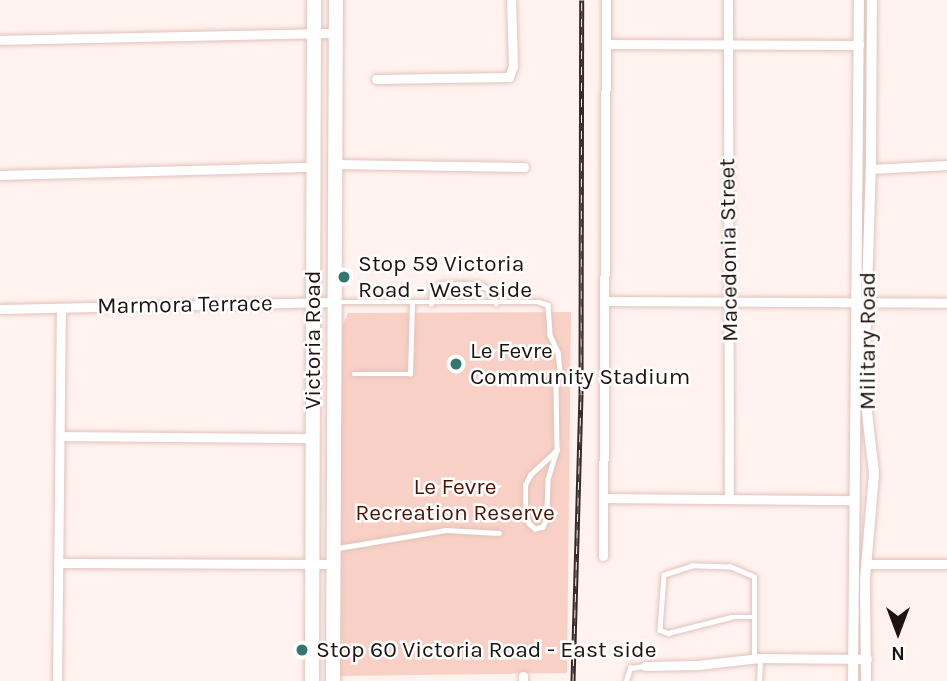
<!DOCTYPE html>
<style>
body{margin:0}
#map{position:relative;width:947px;height:681px;overflow:hidden;background:#fff2ef;font-family:Karla,sans-serif}
div>[style]{position:absolute}
.green>*{inset:0;background:#f9d0c5}
.roads{filter:drop-shadow(0 0 2px #e1c3bb) drop-shadow(0 0 2px #e1c3bb)}
.service>*{height:4.5px;margin:-2.25px;padding:0 2.25px;transform-origin:2.25px;border-radius:2.25px;background:#fff}
.minor>*{height:9px;margin:-4.5px;padding:0 4.5px;transform-origin:4.5px;border-radius:4.5px;background:#fff}
.tertiary>*{height:10px;margin:-5px;padding:0 5px;transform-origin:5px;border-radius:5px;background:#fff}
.trunk>*{height:14px;margin:-7px;padding:0 7px;transform-origin:7px;border-radius:7px;background:#fff}
.rail>*{height:5px;margin-top:-2.5px;transform-origin:0;background:repeating-linear-gradient(90deg,#fff 0 8px,#352a27 0 16px);box-sizing:border-box;border-block:2px solid #352a27}
.dots>*{width:19px;height:19px;translate:-50% -50%;box-sizing:border-box;border:4px solid #fff;border-radius:50%}
span{translate:-50% -50%;white-space:nowrap;text-align:center;line-height:1.15;-webkit-text-stroke:5px #fff;paint-order:stroke}
.street-label{font-size:23px;color:#1d1310}
.poi-label{font-size:23px;color:#1d1310}
.left{translate:0 -50%;text-align:left}
.park-label{font-size:23px;color:#4f1304}
.north{position:absolute;left:863px;top:597px;width:70px;height:70px;-webkit-text-stroke:5px #fff;paint-order:stroke;rotate:180deg;font-size:19px;font-weight:700;line-height:28px;text-align:center;color:#1d1310}
.north::after{content:'';display:block;margin:auto;width:24px;height:32px;background:#1d1310;clip-path:polygon(50% 0,100% 100%,50% 72%,0 100%)}
</style>
<div id="map">
<div class="green">
<i style="clip-path:polygon(571px 312px,567px 673px,340px 676px,342px 327px,348px 313px)"></i>
</div>
<div class="roads">
<div class="service">
<i style="left:338px;top:302px;width:201px"></i>
<i style="left:539px;top:302px;width:9px;rotate:18deg"></i>
<i style="left:548px;top:305px;width:30px;rotate:86deg"></i>
<i style="left:550px;top:335px;width:19px;rotate:65deg"></i>
<i style="left:558px;top:352px;width:20px;rotate:84deg"></i>
<i style="left:560px;top:372px;width:15px;rotate:106deg"></i>
<i style="left:556px;top:386px;width:64px;rotate:89.1deg"></i>
<i style="left:557px;top:450px;width:31px;rotate:107deg"></i>
<i style="left:548px;top:480px;width:38px;rotate:92deg"></i>
<i style="left:547px;top:518px;width:10px;rotate:114deg"></i>
<i style="left:543px;top:527px;width:8px;rotate:166deg"></i>
<i style="left:535px;top:529px;width:8px;rotate:-140deg"></i>
<i style="left:529px;top:524px;width:13px;rotate:-108deg"></i>
<i style="left:525px;top:512px;width:27px;rotate:-90deg"></i>
<i style="left:525px;top:485px;width:11px;rotate:-63deg"></i>
<i style="left:530px;top:475px;width:37px;rotate:-43deg"></i>
<i style="left:431px;top:304px;width:13px;rotate:-86deg"></i>
<i style="left:432px;top:291px;width:11px;rotate:-38deg"></i>
<i style="left:441px;top:284px;width:39px"></i>
<i style="left:480px;top:284px;width:13px;rotate:32deg"></i>
<i style="left:491px;top:291px;width:13px;rotate:67deg"></i>
<i style="left:354px;top:374px;width:56px"></i>
<i style="left:410px;top:374px;width:71px;rotate:-88.4deg"></i>
<i style="left:338px;top:548px;width:109px;rotate:-9.5deg"></i>
<i style="left:446px;top:530px;width:53px;rotate:3.2deg"></i>
<i style="left:754px;top:658px;width:81px;rotate:-90deg"></i>
<i style="left:754px;top:577px;width:26px;rotate:-157deg"></i>
<i style="left:730px;top:567px;width:38px;rotate:-178deg"></i>
<i style="left:692px;top:566px;width:29px;rotate:162deg"></i>
<i style="left:664px;top:575px;width:55px;rotate:94.2deg"></i>
<i style="left:660px;top:630px;width:9px;rotate:21deg"></i>
<i style="left:668px;top:633px;width:65px;rotate:-14.3deg"></i>
<i style="left:731px;top:617px;width:23px"></i>
<i style="left:626px;top:681px;width:14px;rotate:-73deg"></i>
<i style="left:630px;top:668px;width:14px;rotate:-8deg"></i>
<i style="left:759px;top:681px;width:22px;rotate:-87deg"></i>
</div>
<div class="minor">
<i style="left:728px;top:0;width:499px;rotate:89.9deg"></i>
<i style="left:0;top:40px;width:336px;rotate:-1.2deg"></i>
<i style="left:606px;top:44px;width:253px;rotate:0.2deg"></i>
<i style="left:376px;top:79px;width:133px;rotate:-0.9deg"></i>
<i style="left:509px;top:77px;width:12px;rotate:-70deg"></i>
<i style="left:513px;top:66px;width:66px;rotate:-91.7deg"></i>
<i style="left:335px;top:164px;width:189px;rotate:0.9deg"></i>
<i style="left:871px;top:169px;width:76px;rotate:-3deg"></i>
<i style="left:0;top:175px;width:314px;rotate:-1.5deg"></i>
<i style="left:605px;top:301px;width:342px;rotate:0.3deg"></i>
<i style="left:0;top:309px;width:335px;rotate:-1.2deg"></i>
<i style="left:60px;top:436px;width:253px;rotate:0.5deg"></i>
<i style="left:603px;top:498px;width:250px;rotate:0.5deg"></i>
<i style="left:603px;top:556px;width:556px;rotate:-89.69deg"></i>
<i style="left:59px;top:563px;width:274px;rotate:0.2deg"></i>
<i style="left:867px;top:564px;width:80px"></i>
<i style="left:645px;top:666px;width:53px;rotate:-1.1deg"></i>
<i style="left:698px;top:665px;width:62px;rotate:-6.4deg"></i>
<i style="left:760px;top:658px;width:107px;rotate:0.5deg"></i>
<i style="left:57px;top:681px;width:373px;rotate:-89.4deg"></i>
<i style="left:523px;top:681px;width:5px;rotate:-90deg"></i>
</div>
<div class="tertiary">
<i style="left:853px;top:681px;width:681px;rotate:-89.5deg"></i>
<i style="left:866px;top:681px;width:102px;rotate:-90.6deg"></i>
<i style="left:865px;top:579px;width:106px;rotate:-85.1deg"></i>
<i style="left:874px;top:473px;width:88px;rotate:-96.6deg"></i>
<i style="left:864px;top:386px;width:217px;rotate:-88.2deg"></i>
<i style="left:871px;top:169px;width:169px;rotate:-89.7deg"></i>
</div>
<div class="trunk">
<i style="left:312px;top:681px;width:681px;rotate:-89.83deg"></i>
<i style="left:333px;top:681px;width:681px;rotate:-89.75deg"></i>
</div>
</div>
<div class="rail">
<i style="left:573px;top:681px;width:287px;rotate:-88.4deg"></i>
<i style="left:581px;top:394px;width:394px;rotate:-89.9deg"></i>
</div>
<div class="dots">
<i style="left:344px;top:277px;background:#327870"></i>
<i style="left:456px;top:364px;background:#327870"></i>
<i style="left:302px;top:650px;background:#327870"></i>
</div>
<div class="street-label">
<span style="left:729px;top:250px;rotate:-91deg">Macedonia Street</span>
<span style="left:185px;top:305px;rotate:-1deg">Marmora Terrace</span>
<span style="left:313px;top:340px;rotate:-90deg">Victoria Road</span>
<span style="left:868px;top:341px;rotate:-90deg">Military Road</span>
</div>
<div class="poi-label">
<span class="left" style="left:358px;top:277px">Stop 59 Victoria<br>Road - West side</span>
<span class="left" style="left:470px;top:364px">Le Fevre<br>Community Stadium</span>
<span class="left" style="left:316px;top:650px">Stop 60 Victoria Road - East side</span>
</div>
<div class="park-label">
<span style="left:455px;top:500px">Le Fevre<br>Recreation Reserve</span>
</div>
<div class="north">N</div>
</div>
